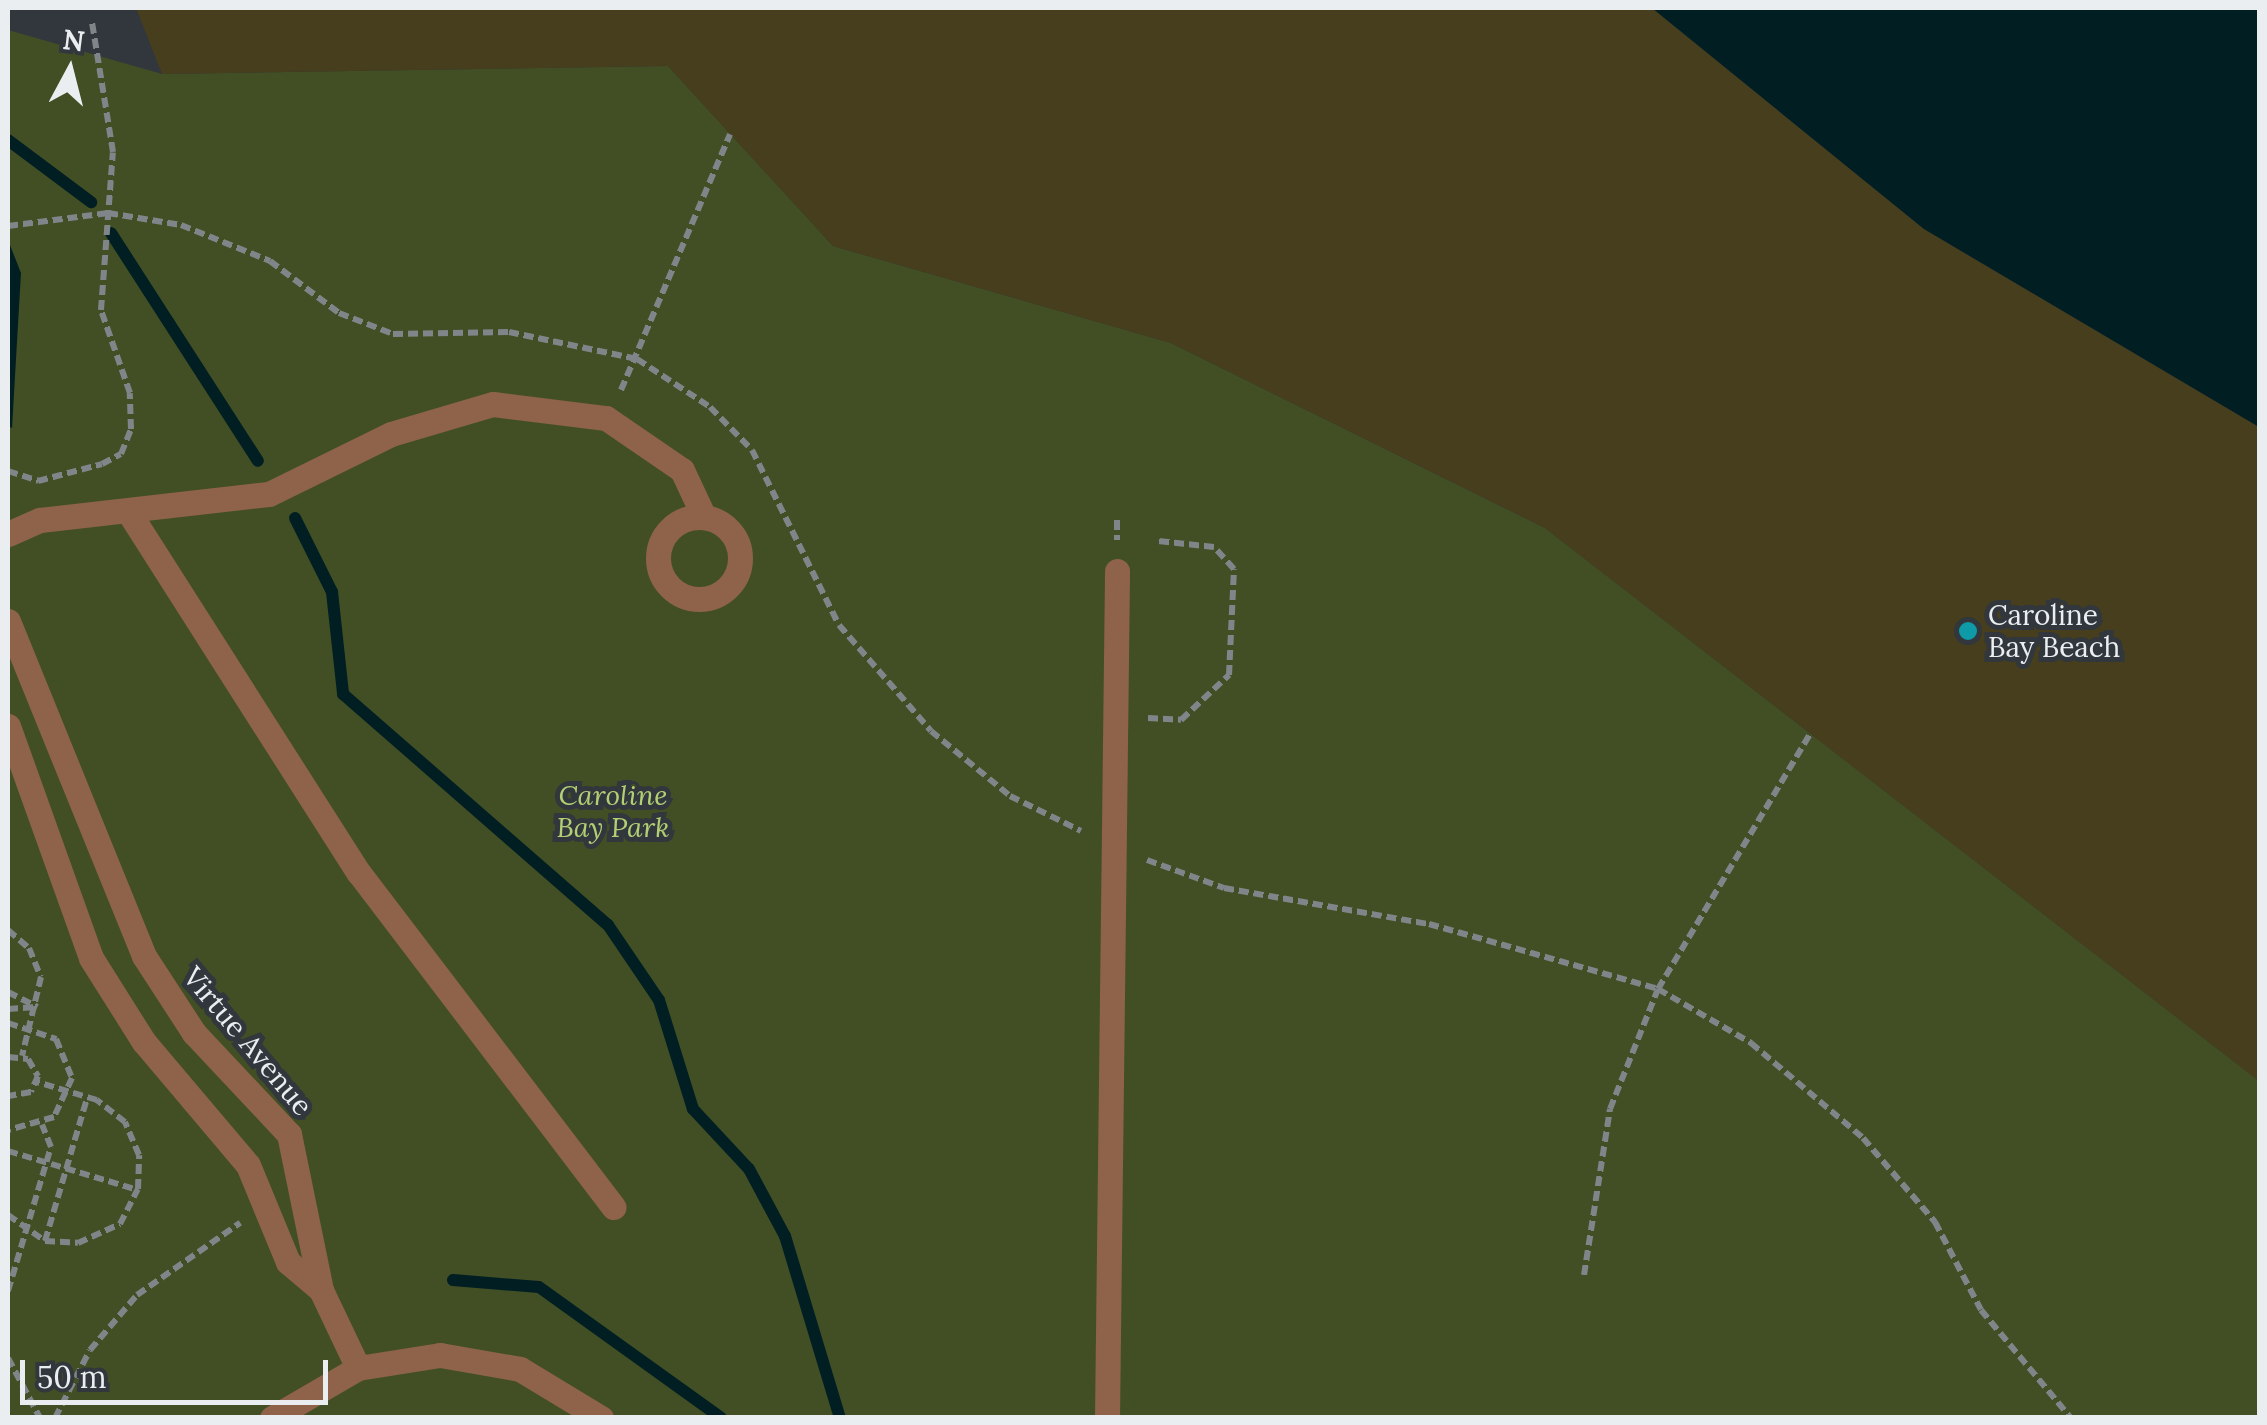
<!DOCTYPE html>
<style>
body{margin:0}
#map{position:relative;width:2267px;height:1425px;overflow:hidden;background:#31373c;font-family:Lora,serif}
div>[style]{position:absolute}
.green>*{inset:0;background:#424f25}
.sand>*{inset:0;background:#463e1d}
.water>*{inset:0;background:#011f23}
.stream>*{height:12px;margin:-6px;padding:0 6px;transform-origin:6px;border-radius:6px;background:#011f23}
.path>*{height:6px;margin-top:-3px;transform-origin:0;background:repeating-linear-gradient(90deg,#808589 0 10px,transparent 0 15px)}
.service>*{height:25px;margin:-12.5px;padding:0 12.5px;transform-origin:12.5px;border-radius:12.5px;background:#8e6349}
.service>.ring{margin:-12.5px;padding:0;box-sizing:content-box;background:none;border:25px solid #8e6349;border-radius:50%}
.pedestrian>*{height:25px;margin:-12.5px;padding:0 12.5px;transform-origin:12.5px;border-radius:12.5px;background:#8e6349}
.dots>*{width:28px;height:28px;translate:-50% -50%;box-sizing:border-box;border:5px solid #31373c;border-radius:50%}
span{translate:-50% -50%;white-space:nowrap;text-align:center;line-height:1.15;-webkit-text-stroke:10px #31373c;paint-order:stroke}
.poi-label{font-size:28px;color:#eaeef1}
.left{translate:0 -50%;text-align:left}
.park-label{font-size:28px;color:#b3cf73;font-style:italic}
.street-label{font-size:28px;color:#eaeef1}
.frame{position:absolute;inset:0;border:10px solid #eaeef1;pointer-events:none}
.north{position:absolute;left:20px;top:20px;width:100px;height:100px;-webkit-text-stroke:8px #31373c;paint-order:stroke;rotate:7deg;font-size:28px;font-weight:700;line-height:40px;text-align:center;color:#eaeef1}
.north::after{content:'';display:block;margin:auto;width:35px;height:45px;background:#eaeef1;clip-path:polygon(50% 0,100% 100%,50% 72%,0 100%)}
.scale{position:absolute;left:20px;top:1360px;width:308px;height:45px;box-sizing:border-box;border:5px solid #eaeef1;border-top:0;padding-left:12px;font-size:30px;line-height:35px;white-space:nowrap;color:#eaeef1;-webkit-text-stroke:8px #31373c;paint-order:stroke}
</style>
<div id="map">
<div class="green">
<i style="clip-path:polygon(8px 30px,162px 74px,668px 66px,833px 246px,1171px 343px,1545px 528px,2259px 1081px,2259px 1417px,8px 1417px)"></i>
</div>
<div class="sand">
<i style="clip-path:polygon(136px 8px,1652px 8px,1924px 229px,2259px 427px,2259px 1081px,1545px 528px,1171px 343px,833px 246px,668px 66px,162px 74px)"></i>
</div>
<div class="water">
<i style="clip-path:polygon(1652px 8px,2259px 8px,2259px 427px,1924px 229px)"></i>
<i style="clip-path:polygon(8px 240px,21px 273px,12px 428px,8px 426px)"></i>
</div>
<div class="stream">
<i style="left:8px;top:140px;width:104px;rotate:36.8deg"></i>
<i style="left:111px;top:233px;width:271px;rotate:57.2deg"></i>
<i style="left:295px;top:518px;width:83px;rotate:63.4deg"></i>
<i style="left:332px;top:592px;width:103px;rotate:83.8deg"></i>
<i style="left:343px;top:694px;width:352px;rotate:41.1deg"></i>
<i style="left:608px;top:925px;width:91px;rotate:55.8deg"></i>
<i style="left:659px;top:1000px;width:114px;rotate:72.7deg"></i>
<i style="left:693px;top:1109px;width:82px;rotate:47deg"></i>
<i style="left:749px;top:1169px;width:76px;rotate:61.8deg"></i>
<i style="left:785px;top:1236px;width:190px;rotate:73.2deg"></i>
<i style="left:453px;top:1280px;width:86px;rotate:4.7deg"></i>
<i style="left:539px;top:1287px;width:224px;rotate:35.7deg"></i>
</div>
<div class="path">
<i style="left:8px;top:226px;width:101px;rotate:-7.4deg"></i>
<i style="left:108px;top:213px;width:74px;rotate:9.3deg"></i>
<i style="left:181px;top:225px;width:96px;rotate:22deg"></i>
<i style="left:270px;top:261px;width:86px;rotate:37deg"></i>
<i style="left:339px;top:313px;width:58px;rotate:21.3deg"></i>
<i style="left:393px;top:334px;width:116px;rotate:-1deg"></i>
<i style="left:509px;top:332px;width:131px;rotate:11.9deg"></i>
<i style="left:637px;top:359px;width:87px;rotate:33.3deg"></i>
<i style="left:710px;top:407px;width:60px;rotate:45.7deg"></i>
<i style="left:752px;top:450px;width:195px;rotate:63.6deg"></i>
<i style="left:839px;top:625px;width:140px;rotate:49deg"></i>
<i style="left:931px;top:731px;width:102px;rotate:39.4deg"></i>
<i style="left:1010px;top:796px;width:79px;rotate:26.2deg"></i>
<i style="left:621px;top:390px;width:278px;rotate:-66.9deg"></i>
<i style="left:8px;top:471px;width:32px;rotate:18deg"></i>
<i style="left:38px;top:481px;width:66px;rotate:-14.9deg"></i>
<i style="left:102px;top:464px;width:21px;rotate:-28deg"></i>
<i style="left:121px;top:454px;width:27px;rotate:-68deg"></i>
<i style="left:131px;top:429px;width:36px;rotate:-92deg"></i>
<i style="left:130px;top:393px;width:88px;rotate:-109.3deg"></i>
<i style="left:101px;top:310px;width:158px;rotate:-85.7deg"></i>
<i style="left:113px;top:152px;width:132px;rotate:-99.2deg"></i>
<i style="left:1117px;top:520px;width:20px;rotate:90deg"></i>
<i style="left:1148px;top:718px;width:33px;rotate:3deg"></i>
<i style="left:1181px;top:720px;width:66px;rotate:-43.2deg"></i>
<i style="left:1229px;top:675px;width:106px;rotate:-87.3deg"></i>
<i style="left:1234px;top:569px;width:30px;rotate:-132deg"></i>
<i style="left:1214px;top:547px;width:56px;rotate:-173.9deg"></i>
<i style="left:1147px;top:860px;width:82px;rotate:20deg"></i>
<i style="left:1224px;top:888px;width:208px;rotate:10deg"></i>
<i style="left:1429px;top:924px;width:238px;rotate:15.8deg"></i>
<i style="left:1658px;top:989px;width:108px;rotate:30.1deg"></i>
<i style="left:1751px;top:1043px;width:147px;rotate:40.3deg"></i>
<i style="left:1863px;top:1138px;width:111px;rotate:49.4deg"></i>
<i style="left:1935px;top:1222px;width:99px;rotate:62.4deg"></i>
<i style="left:1981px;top:1310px;width:141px;rotate:50.2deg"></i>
<i style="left:8px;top:930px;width:28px;rotate:41deg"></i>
<i style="left:29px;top:948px;width:31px;rotate:68deg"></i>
<i style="left:41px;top:977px;width:81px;rotate:103.5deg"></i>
<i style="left:8px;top:992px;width:33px;rotate:27deg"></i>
<i style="left:8px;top:1009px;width:28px;rotate:-4deg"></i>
<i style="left:8px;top:1023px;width:51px;rotate:18.4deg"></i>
<i style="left:56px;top:1039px;width:42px;rotate:67.7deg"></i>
<i style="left:72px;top:1078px;width:43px;rotate:114.8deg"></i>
<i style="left:54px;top:1117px;width:48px;rotate:164.2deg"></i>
<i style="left:8px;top:1057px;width:20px;rotate:6deg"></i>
<i style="left:28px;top:1059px;width:20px;rotate:60deg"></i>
<i style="left:38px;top:1076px;width:17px;rotate:114deg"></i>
<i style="left:31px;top:1092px;width:23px;rotate:170deg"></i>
<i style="left:8px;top:1151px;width:136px;rotate:16.7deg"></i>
<i style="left:8px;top:1215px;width:45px;rotate:35.1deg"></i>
<i style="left:45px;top:1241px;width:33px;rotate:3deg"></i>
<i style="left:78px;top:1243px;width:46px;rotate:-24.3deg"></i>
<i style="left:120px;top:1224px;width:39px;rotate:-63deg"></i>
<i style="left:138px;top:1189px;width:34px;rotate:-88deg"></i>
<i style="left:139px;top:1155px;width:36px;rotate:-113deg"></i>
<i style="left:125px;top:1122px;width:36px;rotate:-142deg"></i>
<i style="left:97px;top:1100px;width:63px;rotate:-163.3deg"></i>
<i style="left:45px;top:1241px;width:149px;rotate:-73.6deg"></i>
<i style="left:1584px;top:1275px;width:168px;rotate:-81.1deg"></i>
<i style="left:1610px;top:1109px;width:129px;rotate:-68.2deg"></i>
<i style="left:1658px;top:989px;width:297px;rotate:-59.2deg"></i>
<i style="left:8px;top:1291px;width:150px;rotate:-73.4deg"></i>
<i style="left:51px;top:1147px;width:24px;rotate:-112deg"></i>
<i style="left:8px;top:1358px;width:68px;rotate:61.9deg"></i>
<i style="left:55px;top:1418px;width:76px;rotate:-62.8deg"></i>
<i style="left:90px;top:1350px;width:72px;rotate:-49.5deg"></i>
<i style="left:137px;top:1295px;width:126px;rotate:-35deg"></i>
<i style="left:445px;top:1418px;width:8px"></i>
</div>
<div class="service">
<i style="left:128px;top:511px;width:429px;rotate:57.5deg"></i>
<i style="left:359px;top:873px;width:420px;rotate:52.7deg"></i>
<i class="ring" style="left:658px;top:517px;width:57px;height:57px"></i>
<i style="left:8px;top:534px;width:35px;rotate:-24deg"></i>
<i style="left:40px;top:520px;width:230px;rotate:-6.5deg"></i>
<i style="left:269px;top:494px;width:136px;rotate:-26.2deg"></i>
<i style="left:391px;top:434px;width:106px;rotate:-16.4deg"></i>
<i style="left:493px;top:404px;width:114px;rotate:7.1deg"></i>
<i style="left:606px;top:418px;width:92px;rotate:34.4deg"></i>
<i style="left:682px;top:470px;width:52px;rotate:64.9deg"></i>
<i style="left:8px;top:621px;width:362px;rotate:67.9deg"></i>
<i style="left:144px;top:956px;width:92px;rotate:57deg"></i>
<i style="left:194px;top:1033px;width:139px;rotate:46.8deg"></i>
<i style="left:289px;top:1134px;width:159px;rotate:78.4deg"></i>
<i style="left:321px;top:1290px;width:86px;rotate:64.6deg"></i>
<i style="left:8px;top:726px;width:246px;rotate:70.3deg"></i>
<i style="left:91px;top:958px;width:99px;rotate:57.8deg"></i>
<i style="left:144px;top:1042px;width:161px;rotate:49.8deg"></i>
<i style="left:248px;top:1165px;width:105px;rotate:67.6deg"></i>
<i style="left:288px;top:1262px;width:43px;rotate:40.3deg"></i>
<i style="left:272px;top:1418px;width:99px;rotate:-30.2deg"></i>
<i style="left:358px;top:1368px;width:83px;rotate:-9deg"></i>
<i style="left:440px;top:1355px;width:81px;rotate:9.9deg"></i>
<i style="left:520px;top:1369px;width:95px;rotate:31.2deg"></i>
</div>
<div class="pedestrian">
<i style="left:1107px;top:1418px;width:847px;rotate:-89.32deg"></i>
</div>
<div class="dots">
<i style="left:1968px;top:631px;background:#0f9aa8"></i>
</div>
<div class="poi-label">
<span class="left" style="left:1988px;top:631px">Caroline<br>Bay Beach</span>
</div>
<div class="park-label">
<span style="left:613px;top:811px">Caroline<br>Bay Park</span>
</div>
<div class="street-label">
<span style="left:248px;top:1041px;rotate:50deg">Virtue Avenue</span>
</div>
<div class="frame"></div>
<div class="north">N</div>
<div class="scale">50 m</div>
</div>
